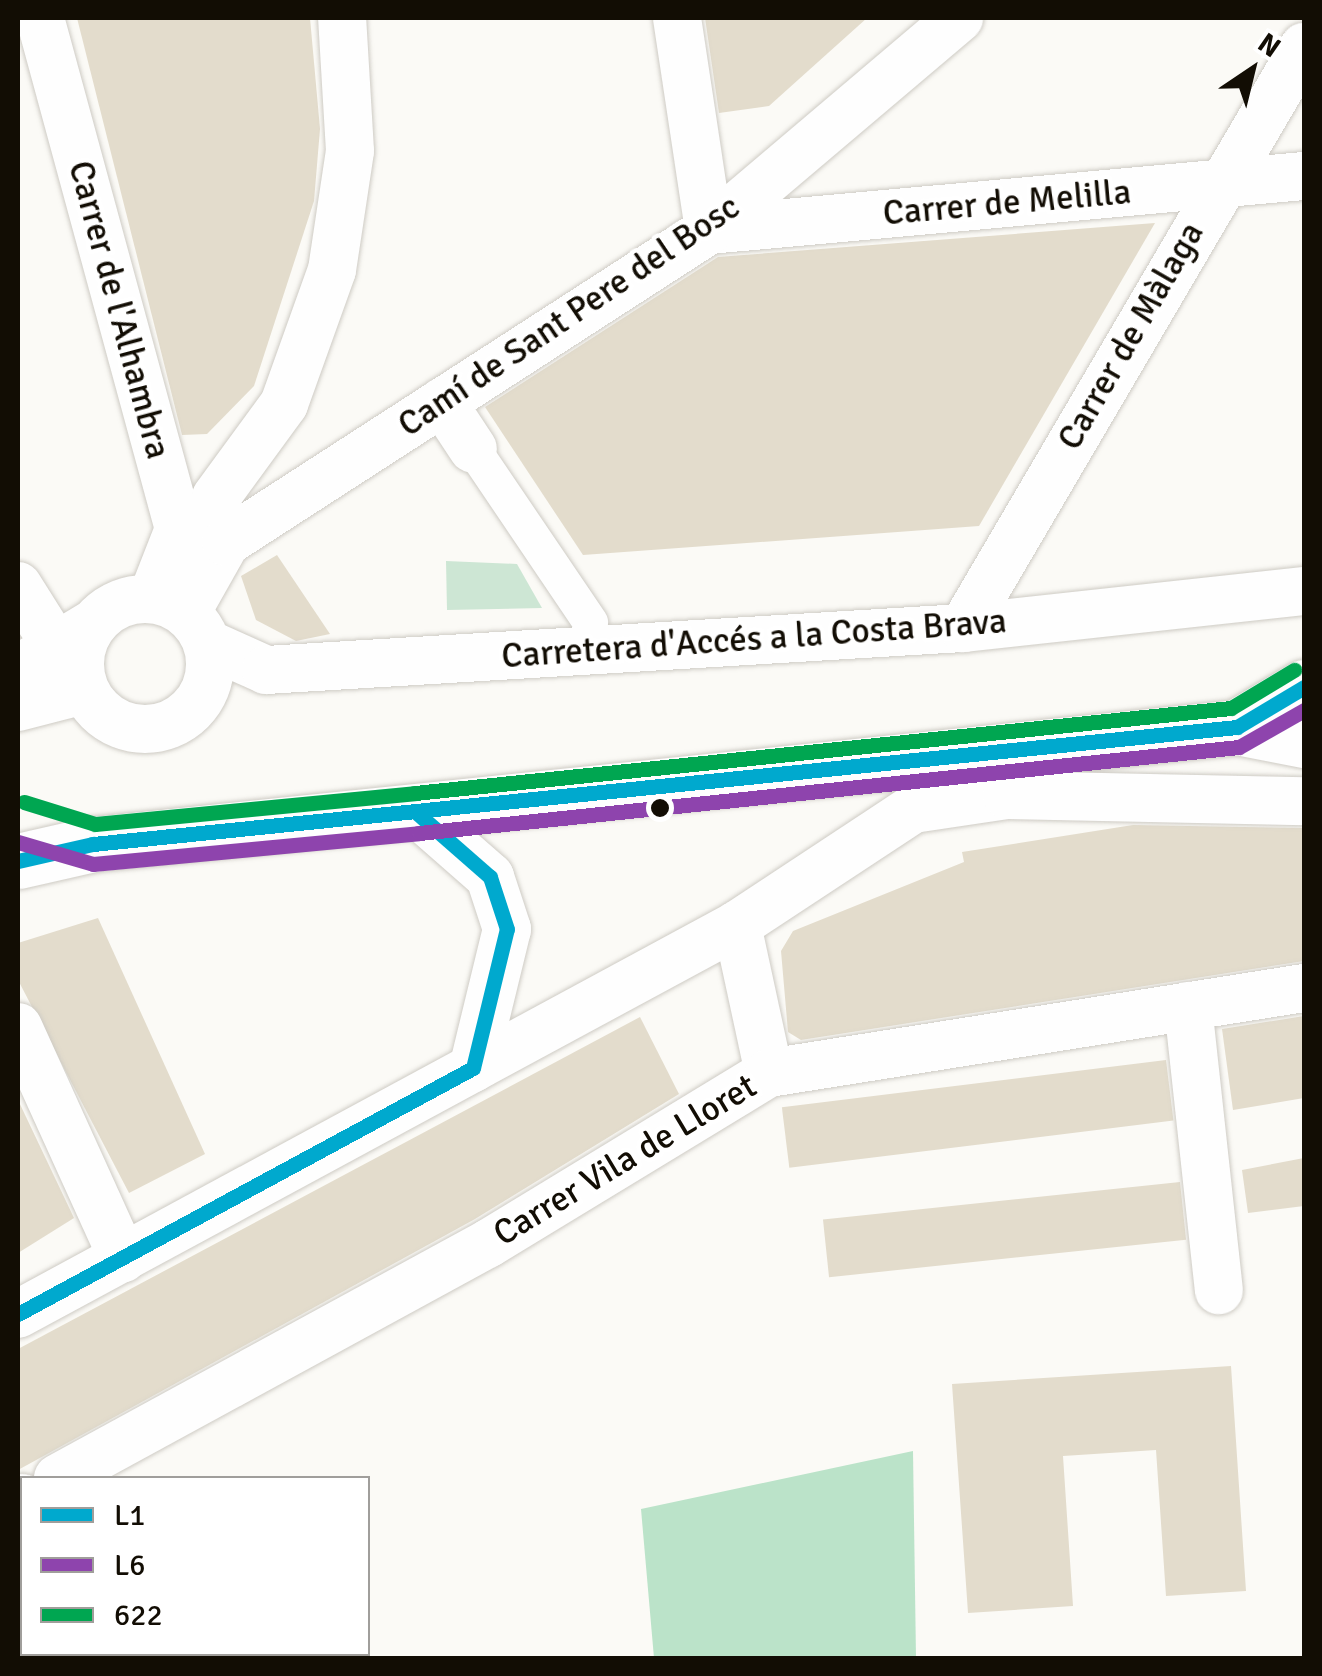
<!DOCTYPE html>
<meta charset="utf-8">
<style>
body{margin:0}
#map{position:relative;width:1322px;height:1676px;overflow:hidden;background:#fbfaf6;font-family:Signika,sans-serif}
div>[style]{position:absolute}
.green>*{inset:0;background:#cde6d4}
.forest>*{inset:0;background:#bbe3c9}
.building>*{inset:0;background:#e3dccc;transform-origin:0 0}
.roads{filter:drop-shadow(0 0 2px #cecbc4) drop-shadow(0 0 2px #cecbc4)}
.pedestrian>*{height:35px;margin:-17.5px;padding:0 17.5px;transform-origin:17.5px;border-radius:17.5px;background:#fefefe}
.minor>*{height:48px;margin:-24px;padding:0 24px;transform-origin:24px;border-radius:24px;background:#fefefe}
.minor>.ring{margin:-24px;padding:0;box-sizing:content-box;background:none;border:48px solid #fefefe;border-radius:50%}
.secondary>*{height:55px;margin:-27.5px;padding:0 27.5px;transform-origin:27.5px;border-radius:27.5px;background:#fefefe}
.bus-1>*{height:15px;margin:-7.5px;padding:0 7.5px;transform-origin:7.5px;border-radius:7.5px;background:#00a9ce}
.bus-2>*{height:15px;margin:-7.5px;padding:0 7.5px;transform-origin:7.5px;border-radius:7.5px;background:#8e44ad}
.bus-3>*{height:15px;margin:-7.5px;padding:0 7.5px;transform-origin:7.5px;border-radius:7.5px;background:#00a651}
.dots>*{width:28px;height:28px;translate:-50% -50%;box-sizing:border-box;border:5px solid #fff;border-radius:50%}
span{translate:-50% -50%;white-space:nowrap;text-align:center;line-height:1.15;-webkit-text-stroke:9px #fff;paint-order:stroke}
.street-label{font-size:35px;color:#120d04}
.frame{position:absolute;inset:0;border:20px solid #120d04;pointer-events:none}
.legend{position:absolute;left:20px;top:1476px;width:350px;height:180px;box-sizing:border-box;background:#fff;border:2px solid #a09e9b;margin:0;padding:12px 18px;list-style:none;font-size:30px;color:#120d04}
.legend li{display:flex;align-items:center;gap:20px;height:50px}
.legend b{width:50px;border:2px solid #a09e9b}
.north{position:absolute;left:1202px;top:20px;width:100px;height:100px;-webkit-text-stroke:8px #fff;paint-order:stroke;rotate:35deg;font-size:28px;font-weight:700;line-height:40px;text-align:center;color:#120d04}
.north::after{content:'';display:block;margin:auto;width:35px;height:45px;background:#120d04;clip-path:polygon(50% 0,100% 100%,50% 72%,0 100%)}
</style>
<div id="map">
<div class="green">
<i style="clip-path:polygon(446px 561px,517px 564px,542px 608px,447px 610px)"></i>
</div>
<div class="forest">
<i style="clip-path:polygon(913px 1451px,916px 1658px,654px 1658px,641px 1509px)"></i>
</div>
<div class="building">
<i style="clip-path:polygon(77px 18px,310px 18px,320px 129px,314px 201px,254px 386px,207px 434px,182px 435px)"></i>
<i style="clip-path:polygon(705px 18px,867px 18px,769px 106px,719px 113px)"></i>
<i style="clip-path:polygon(1155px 223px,979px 526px,583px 555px,485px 407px,718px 257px)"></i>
<i style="clip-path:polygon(277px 555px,330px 634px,296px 641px,256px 620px,241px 576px)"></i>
<i style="clip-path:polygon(1133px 825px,1304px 828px,1304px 961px,801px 1040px,788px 1032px,781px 951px,793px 931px,964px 862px,962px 852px)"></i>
<i style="clip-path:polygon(98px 918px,205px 1154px,129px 1193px,18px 980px,18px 943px)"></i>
<i style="clip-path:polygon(1304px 1016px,1304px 1098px,1233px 1110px,1222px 1029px)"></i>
<i style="clip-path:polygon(640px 1017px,679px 1094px,475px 1219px,18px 1470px,18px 1349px)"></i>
<i style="left:1166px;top:1060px;width:61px;height:387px;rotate:83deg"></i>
<i style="clip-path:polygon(18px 1100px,74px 1218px,18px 1253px)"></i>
<i style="clip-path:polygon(1304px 1158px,1304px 1206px,1248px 1213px,1242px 1170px)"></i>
<i style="left:1180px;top:1182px;width:58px;height:359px;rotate:84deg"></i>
<i style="clip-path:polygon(1231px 1366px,1246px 1591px,1166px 1596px,1156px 1450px,1063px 1456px,1073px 1606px,968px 1613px,952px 1384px)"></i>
</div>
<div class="roads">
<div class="pedestrian">
<i style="left:473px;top:449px;width:209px;rotate:55.9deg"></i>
</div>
<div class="minor">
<i style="left:40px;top:18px;width:530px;rotate:74.78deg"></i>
<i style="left:179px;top:529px;width:74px;rotate:111.4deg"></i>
<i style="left:677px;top:18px;width:214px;rotate:81.4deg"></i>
<i style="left:709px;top:230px;width:597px;rotate:-5.19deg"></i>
<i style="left:442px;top:402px;width:56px;rotate:56.6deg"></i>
<i style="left:201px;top:573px;width:77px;rotate:-78.8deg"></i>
<i style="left:216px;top:497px;width:115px;rotate:-53.8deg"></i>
<i style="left:284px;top:404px;width:142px;rotate:-70.3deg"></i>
<i style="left:332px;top:270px;width:120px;rotate:-81.4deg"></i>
<i style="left:350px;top:151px;width:133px;rotate:-93.4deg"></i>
<i style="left:18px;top:586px;width:73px;rotate:57.8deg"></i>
<i class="ring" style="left:80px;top:599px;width:82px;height:82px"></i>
<i style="left:186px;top:613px;width:81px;rotate:-60.6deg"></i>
<i style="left:226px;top:542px;width:575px;rotate:-32.86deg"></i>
<i style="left:709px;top:230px;width:328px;rotate:-40.3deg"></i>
<i style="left:963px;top:628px;width:674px;rotate:-59.59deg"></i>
<i style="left:208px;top:644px;width:64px;rotate:24.1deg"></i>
<i style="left:266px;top:670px;width:698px;rotate:-3.45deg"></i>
<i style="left:963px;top:628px;width:343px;rotate:-6.2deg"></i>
<i style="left:18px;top:669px;width:85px;rotate:-31.1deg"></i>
<i style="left:18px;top:707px;width:68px;rotate:-14.4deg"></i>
<i style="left:417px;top:813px;width:97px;rotate:41.2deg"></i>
<i style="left:490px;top:877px;width:55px;rotate:71.9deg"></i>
<i style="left:507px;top:929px;width:143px;rotate:103.7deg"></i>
<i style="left:737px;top:925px;width:151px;rotate:77.8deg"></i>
<i style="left:1188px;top:1006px;width:286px;rotate:83.8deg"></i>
<i style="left:18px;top:1027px;width:254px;rotate:65.6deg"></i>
<i style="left:18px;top:1314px;width:817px;rotate:-28.41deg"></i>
<i style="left:737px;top:925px;width:211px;rotate:-33.4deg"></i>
<i style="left:913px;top:809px;width:95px;rotate:-8.5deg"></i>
<i style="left:1007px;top:795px;width:297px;rotate:1.2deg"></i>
<i style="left:58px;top:1478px;width:491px;rotate:-28.6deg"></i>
<i style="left:489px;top:1243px;width:328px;rotate:-31.3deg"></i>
<i style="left:769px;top:1073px;width:542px;rotate:-9.03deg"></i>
<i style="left:18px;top:1501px;width:5px;rotate:-37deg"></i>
</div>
<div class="secondary">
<i style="left:1237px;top:727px;width:78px;rotate:-30.8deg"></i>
<i style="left:18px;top:861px;width:77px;rotate:-12.8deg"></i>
<i style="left:93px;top:844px;width:1150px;rotate:-5.84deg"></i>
<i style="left:1237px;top:727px;width:68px;rotate:11deg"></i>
</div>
</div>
<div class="bus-1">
<i style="left:18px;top:861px;width:77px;rotate:-12.8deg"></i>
<i style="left:93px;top:844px;width:1150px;rotate:-5.84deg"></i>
<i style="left:1237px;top:727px;width:78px;rotate:-30.8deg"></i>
<i style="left:18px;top:1314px;width:517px;rotate:-28.4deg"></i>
<i style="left:473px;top:1068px;width:143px;rotate:-76.3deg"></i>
<i style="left:507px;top:929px;width:55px;rotate:-108.1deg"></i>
<i style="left:490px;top:877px;width:97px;rotate:-138.8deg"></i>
</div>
<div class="bus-2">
<i style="left:18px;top:842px;width:78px;rotate:16.3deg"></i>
<i style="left:93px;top:864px;width:327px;rotate:-5.4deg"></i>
<i style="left:419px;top:833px;width:824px;rotate:-5.99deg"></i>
<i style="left:1239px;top:747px;width:75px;rotate:-29.6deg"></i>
</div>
<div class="bus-3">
<i style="left:24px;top:802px;width:74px;rotate:17.2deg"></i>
<i style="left:95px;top:824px;width:321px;rotate:-5.5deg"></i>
<i style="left:415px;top:793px;width:820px;rotate:-5.95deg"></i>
<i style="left:1231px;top:708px;width:74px;rotate:-31.1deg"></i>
</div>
<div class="dots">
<i style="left:660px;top:808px;background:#120d04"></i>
</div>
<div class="street-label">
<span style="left:1007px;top:203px;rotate:-5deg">Carrer de Melilla</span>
<span style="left:119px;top:310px;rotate:75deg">Carrer de l'Alhambra</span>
<span style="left:569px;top:316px;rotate:-34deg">Camí de Sant Pere del Bosc</span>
<span style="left:1131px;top:336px;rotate:-60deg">Carrer de Màlaga</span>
<span style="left:754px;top:639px;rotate:-4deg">Carretera d'Accés a la Costa Brava</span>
<span style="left:625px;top:1160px;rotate:-31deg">Carrer Vila de Lloret</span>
</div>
<div class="frame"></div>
<ul class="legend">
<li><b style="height:12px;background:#00a9ce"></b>L1</li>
<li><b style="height:12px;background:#8e44ad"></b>L6</li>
<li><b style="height:12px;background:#00a651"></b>622</li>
</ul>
<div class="north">N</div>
</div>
